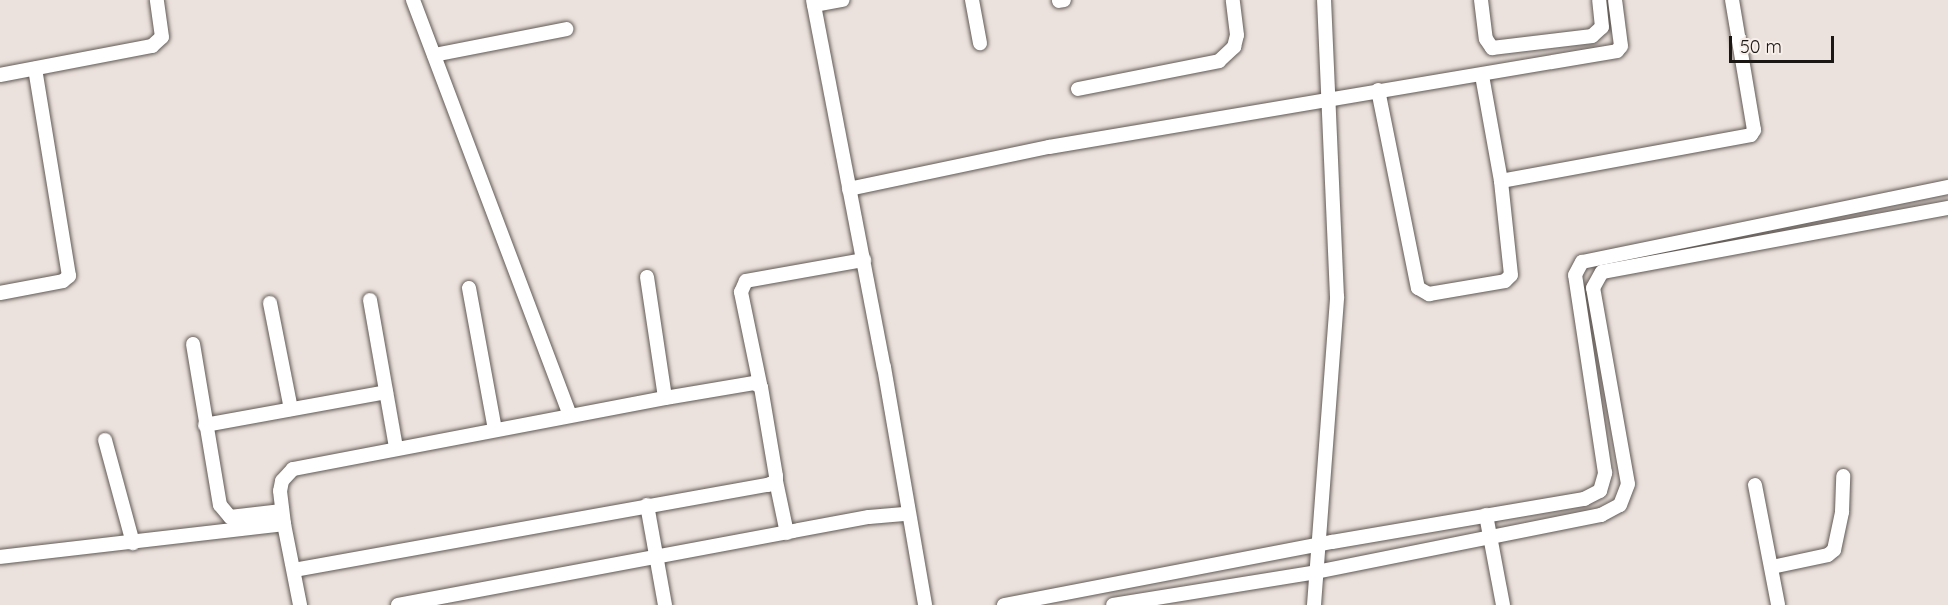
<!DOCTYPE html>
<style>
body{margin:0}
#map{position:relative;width:1948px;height:605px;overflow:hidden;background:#ece2dd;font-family:Quicksand,sans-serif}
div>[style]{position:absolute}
.roads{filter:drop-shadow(0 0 2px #615955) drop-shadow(0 0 2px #615955)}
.minor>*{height:14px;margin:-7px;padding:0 7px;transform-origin:7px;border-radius:7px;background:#fff}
span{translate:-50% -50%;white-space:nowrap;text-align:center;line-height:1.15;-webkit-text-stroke:5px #f9efea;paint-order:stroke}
.scale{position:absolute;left:1729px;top:36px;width:105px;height:27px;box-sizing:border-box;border:3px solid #1a1715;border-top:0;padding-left:8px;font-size:18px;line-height:21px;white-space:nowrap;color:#1a1715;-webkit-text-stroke:4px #f9efea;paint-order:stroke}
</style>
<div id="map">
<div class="roads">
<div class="minor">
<i style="left:413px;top:0;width:444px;rotate:69.3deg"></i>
<i style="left:813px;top:0;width:374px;rotate:79.1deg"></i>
<i style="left:884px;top:367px;width:242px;rotate:80.2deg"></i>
<i style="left:972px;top:0;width:44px;rotate:79.5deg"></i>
<i style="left:1481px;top:0;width:39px;rotate:83deg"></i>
<i style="left:1486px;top:39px;width:11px;rotate:56deg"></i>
<i style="left:1492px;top:48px;width:101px;rotate:-6.8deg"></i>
<i style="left:1592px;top:36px;width:13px;rotate:-42deg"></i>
<i style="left:1602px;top:27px;width:27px;rotate:-96deg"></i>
<i style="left:1059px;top:1px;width:5px;rotate:-11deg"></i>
<i style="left:814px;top:5px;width:29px;rotate:-10deg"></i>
<i style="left:434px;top:55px;width:135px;rotate:-11.1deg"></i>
<i style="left:0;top:75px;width:155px;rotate:-10.8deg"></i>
<i style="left:152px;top:46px;width:13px;rotate:-42deg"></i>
<i style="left:162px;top:37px;width:37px;rotate:-98deg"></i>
<i style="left:1078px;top:89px;width:144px;rotate:-11.2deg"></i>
<i style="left:1219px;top:61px;width:21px;rotate:-43deg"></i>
<i style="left:1234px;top:47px;width:12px;rotate:-76deg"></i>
<i style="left:1237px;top:35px;width:35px;rotate:-97deg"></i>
<i style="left:1378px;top:90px;width:202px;rotate:78.6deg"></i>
<i style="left:1418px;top:288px;width:13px;rotate:29deg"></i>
<i style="left:1429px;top:294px;width:77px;rotate:-9.7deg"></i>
<i style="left:1505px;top:281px;width:8px;rotate:-45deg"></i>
<i style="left:1511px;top:275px;width:95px;rotate:-96.1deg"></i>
<i style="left:1501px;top:181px;width:108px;rotate:-100.2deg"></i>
<i style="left:1501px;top:181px;width:254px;rotate:-10.4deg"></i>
<i style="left:1751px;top:135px;width:6px;rotate:-59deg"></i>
<i style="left:1754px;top:130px;width:132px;rotate:-99.6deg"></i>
<i style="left:849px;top:189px;width:204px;rotate:-11.9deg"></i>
<i style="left:1049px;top:147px;width:576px;rotate:-9.59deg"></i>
<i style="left:1617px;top:51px;width:6px;rotate:-51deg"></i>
<i style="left:1621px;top:46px;width:46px;rotate:-97.4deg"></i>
<i style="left:647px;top:277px;width:122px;rotate:81.5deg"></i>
<i style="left:469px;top:288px;width:143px;rotate:79.6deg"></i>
<i style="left:0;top:293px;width:64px;rotate:-10.8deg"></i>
<i style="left:63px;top:281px;width:8px;rotate:-40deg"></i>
<i style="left:69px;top:276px;width:210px;rotate:-99.3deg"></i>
<i style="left:370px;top:300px;width:150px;rotate:80deg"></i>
<i style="left:270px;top:303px;width:108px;rotate:78.8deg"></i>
<i style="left:193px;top:344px;width:163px;rotate:80.5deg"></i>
<i style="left:220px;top:505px;width:16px;rotate:50deg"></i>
<i style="left:230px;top:517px;width:52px;rotate:-6.6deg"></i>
<i style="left:760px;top:384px;width:94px;rotate:-101.7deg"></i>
<i style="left:741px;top:292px;width:12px;rotate:-66deg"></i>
<i style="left:746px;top:281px;width:120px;rotate:-10.1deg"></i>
<i style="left:205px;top:425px;width:184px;rotate:-10.3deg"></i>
<i style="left:105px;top:440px;width:107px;rotate:74.8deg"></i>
<i style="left:776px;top:481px;width:53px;rotate:78.1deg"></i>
<i style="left:1755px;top:485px;width:122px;rotate:79.1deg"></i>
<i style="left:647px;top:505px;width:102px;rotate:79.8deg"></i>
<i style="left:1486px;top:515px;width:92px;rotate:79.3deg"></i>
<i style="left:0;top:557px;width:286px;rotate:-6.6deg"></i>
<i style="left:1772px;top:567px;width:57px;rotate:-12.1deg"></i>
<i style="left:1828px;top:555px;width:8px;rotate:-40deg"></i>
<i style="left:1834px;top:550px;width:39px;rotate:-78deg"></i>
<i style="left:1842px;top:512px;width:36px;rotate:-88deg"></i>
<i style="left:294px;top:570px;width:482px;rotate:-10.2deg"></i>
<i style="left:768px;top:485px;width:9px;rotate:-27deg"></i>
<i style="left:776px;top:481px;width:5px;rotate:-90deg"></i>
<i style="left:776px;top:476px;width:90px;rotate:-99.6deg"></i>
<i style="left:761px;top:387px;width:8px;rotate:-150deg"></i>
<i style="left:754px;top:383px;width:90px;rotate:170.4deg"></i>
<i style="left:665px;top:398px;width:379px;rotate:169.2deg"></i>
<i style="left:293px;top:469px;width:16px;rotate:133deg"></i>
<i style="left:282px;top:481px;width:10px;rotate:101deg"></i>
<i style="left:280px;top:491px;width:33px;rotate:83deg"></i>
<i style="left:284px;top:524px;width:83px;rotate:78.8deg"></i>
<i style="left:398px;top:605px;width:479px;rotate:-10.6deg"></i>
<i style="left:869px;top:517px;width:38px;rotate:-5deg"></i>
<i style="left:1004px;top:605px;width:334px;rotate:-10.9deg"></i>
<i style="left:1332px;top:542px;width:256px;rotate:-9.7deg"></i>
<i style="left:1584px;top:499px;width:18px;rotate:-27deg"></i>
<i style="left:1600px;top:491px;width:19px;rotate:-74deg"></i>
<i style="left:1605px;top:473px;width:200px;rotate:-98.6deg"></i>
<i style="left:1575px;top:275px;width:15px;rotate:-62deg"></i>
<i style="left:1582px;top:262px;width:374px;rotate:-11.6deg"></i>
<i style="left:1113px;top:605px;width:206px;rotate:-9.2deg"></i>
<i style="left:1316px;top:572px;width:291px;rotate:-11.3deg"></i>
<i style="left:1601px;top:515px;width:21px;rotate:-28deg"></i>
<i style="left:1620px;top:505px;width:22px;rotate:-69deg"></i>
<i style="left:1628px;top:484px;width:199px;rotate:-100.1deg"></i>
<i style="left:1593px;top:288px;width:18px;rotate:-61deg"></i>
<i style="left:1602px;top:272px;width:352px;rotate:-10.5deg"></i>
<i style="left:1314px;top:605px;width:309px;rotate:-85.7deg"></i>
<i style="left:1337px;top:297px;width:297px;rotate:-92.5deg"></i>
</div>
</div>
<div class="scale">50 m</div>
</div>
